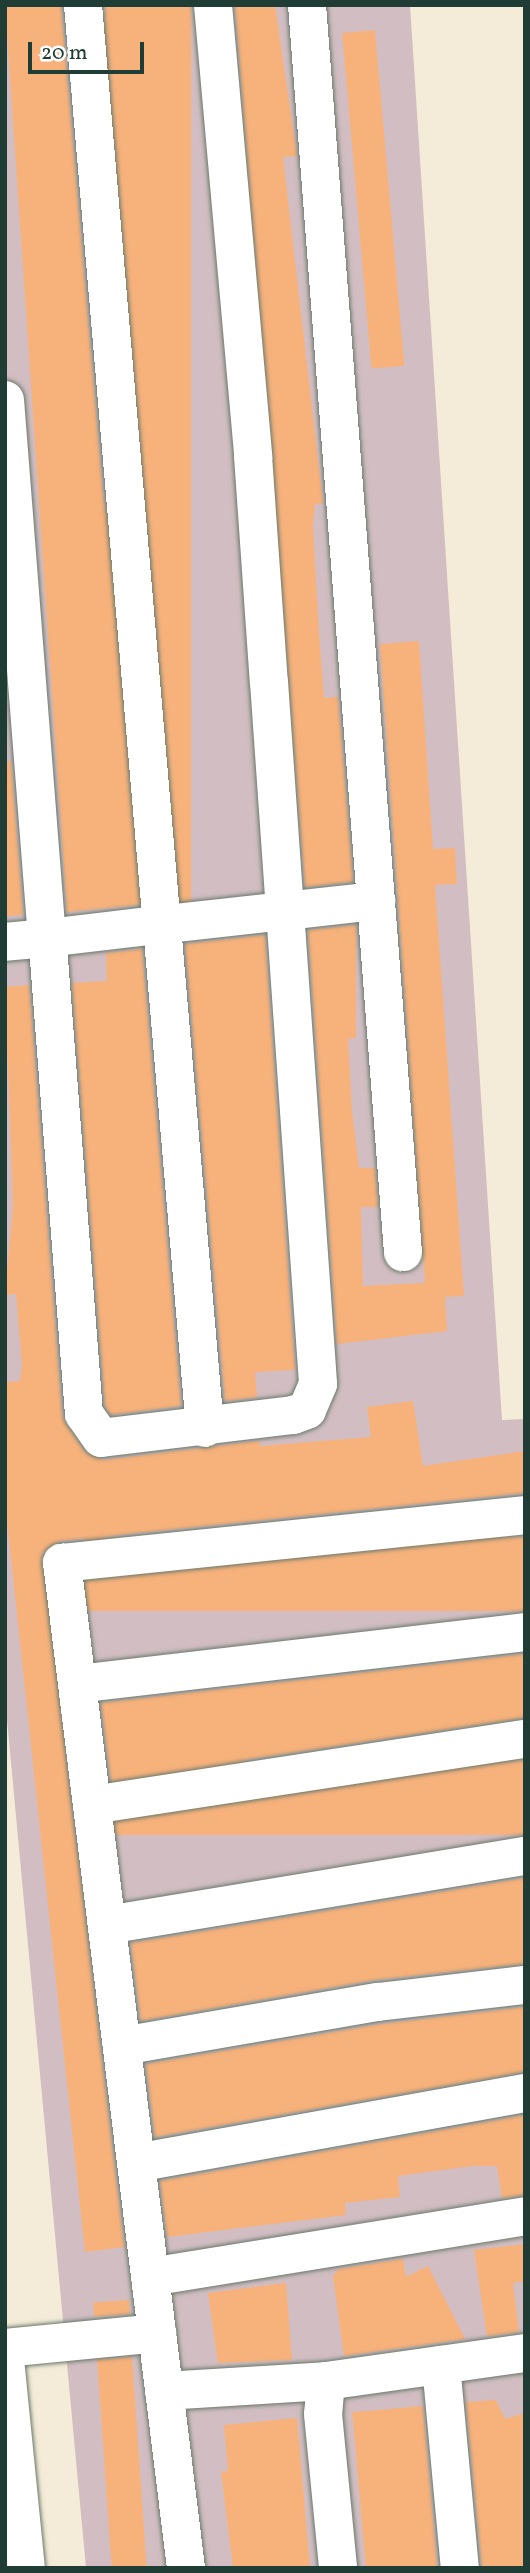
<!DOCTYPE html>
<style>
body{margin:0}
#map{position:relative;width:530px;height:2573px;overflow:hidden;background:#f4ecd8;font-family:Vollkorn,serif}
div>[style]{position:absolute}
.industrial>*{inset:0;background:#d2bec2}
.building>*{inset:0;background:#f7b27c;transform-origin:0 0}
.roads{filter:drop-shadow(0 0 2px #6a7a6d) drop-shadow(0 0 2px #6a7a6d)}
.minor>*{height:38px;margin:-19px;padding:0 19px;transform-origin:19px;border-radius:19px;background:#fff}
span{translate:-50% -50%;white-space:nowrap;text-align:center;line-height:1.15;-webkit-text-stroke:5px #fff;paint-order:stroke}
.frame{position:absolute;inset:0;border:7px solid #1f3d34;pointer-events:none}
.scale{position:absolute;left:28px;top:42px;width:116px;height:32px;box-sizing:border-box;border:4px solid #1f3d34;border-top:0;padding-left:9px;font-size:21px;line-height:24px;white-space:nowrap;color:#1f3d34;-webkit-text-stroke:5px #fff;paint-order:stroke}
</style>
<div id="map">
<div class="industrial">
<i style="clip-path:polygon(5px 5px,410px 5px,502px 1420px,525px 1419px,525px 2568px,86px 2568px,5px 1698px)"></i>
</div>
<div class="building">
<i style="clip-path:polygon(5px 5px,61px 5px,138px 905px,67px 912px)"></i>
<i style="left:105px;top:5px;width:86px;height:898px"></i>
<i style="clip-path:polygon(235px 5px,275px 5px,297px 156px,283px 157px,323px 503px,315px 504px,313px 526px,319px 633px,324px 698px,338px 697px,353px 882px,305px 887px)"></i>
<i style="left:375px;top:30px;width:337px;height:33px;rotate:85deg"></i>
<i style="clip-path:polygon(419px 641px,433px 849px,455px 848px,457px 884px,435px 885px,464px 1296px,445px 1297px,447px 1331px,337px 1344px,308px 930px,356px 925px,356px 1038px,348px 1039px,352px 1111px,359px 1168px,375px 1168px,378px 1207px,361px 1207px,363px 1286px,425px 1283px,380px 644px)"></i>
<i style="clip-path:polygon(11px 761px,23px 915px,5px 916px,5px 762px)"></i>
<i style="clip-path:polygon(265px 935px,295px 1370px,255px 1372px,257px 1397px,225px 1401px,185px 944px)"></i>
<i style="clip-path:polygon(142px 949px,181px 1406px,111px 1415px,105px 1406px,72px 983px,107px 981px,106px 953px)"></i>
<i style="clip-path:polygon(29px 985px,62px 1416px,84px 1451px,104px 1460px,259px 1441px,260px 1446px,371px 1437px,367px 1407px,413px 1401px,423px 1466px,525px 1451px,525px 1493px,60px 1541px,42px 1554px,124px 2247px,85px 2252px,5px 1502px,5px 1382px,20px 1381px,22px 1366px,16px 1294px,5px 1295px,13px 1205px,5px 987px)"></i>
<i style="left:525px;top:1537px;width:74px;height:441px;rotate:90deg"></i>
<i style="clip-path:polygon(525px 1654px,525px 1718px,111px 1780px,101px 1703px)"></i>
<i style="left:525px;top:1761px;width:74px;height:414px;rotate:90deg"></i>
<i style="clip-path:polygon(525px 1878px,525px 1964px,374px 1980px,141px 2021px,131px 1943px)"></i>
<i style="clip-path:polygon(525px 2007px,525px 2072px,155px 2137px,146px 2064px,381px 2024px)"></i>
<i style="clip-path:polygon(525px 2115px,525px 2195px,502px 2198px,497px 2166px,472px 2166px,398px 2176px,400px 2197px,345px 2203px,346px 2215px,167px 2237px,160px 2181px)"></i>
<i style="clip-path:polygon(525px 2244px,525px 2281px,513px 2283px,519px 2332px,487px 2336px,474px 2250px)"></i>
<i style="clip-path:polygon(403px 2259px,406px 2277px,428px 2266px,465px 2339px,344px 2356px,333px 2276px,339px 2269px)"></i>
<i style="clip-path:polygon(286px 2283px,292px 2360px,218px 2363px,208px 2293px)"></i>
<i style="left:129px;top:2300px;width:14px;height:36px;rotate:86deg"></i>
<i style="left:132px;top:2357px;width:212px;height:35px;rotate:86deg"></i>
<i style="clip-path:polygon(496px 2400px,505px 2419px,525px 2413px,525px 2568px,482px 2568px,466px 2402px)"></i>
<i style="left:423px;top:2406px;width:163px;height:71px;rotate:85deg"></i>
<i style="clip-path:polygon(297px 2418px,310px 2568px,233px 2568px,221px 2472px,228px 2471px,224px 2425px)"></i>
</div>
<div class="roads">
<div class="minor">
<i style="left:83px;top:5px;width:1428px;rotate:85.1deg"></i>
<i style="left:213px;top:5px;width:453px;rotate:84.9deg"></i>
<i style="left:253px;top:456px;width:227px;rotate:86deg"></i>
<i style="left:269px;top:682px;width:230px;rotate:86deg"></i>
<i style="left:285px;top:911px;width:474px;rotate:86deg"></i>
<i style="left:318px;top:1384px;width:28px;rotate:113deg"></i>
<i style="left:307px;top:1410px;width:15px;rotate:160deg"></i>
<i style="left:293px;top:1415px;width:193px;rotate:173.2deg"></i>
<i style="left:101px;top:1438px;width:29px;rotate:-125deg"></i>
<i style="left:84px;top:1414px;width:477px;rotate:-94.4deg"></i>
<i style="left:47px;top:938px;width:112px;rotate:-6.7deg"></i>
<i style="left:158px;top:925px;width:128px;rotate:-6.3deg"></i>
<i style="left:285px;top:911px;width:92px;rotate:-6.3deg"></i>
<i style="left:307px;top:5px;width:1251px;rotate:85.6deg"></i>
<i style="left:5px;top:400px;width:540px;rotate:85.54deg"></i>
<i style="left:47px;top:938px;width:42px;rotate:174.6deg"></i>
<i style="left:77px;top:1684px;width:451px;rotate:-6.6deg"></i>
<i style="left:92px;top:1805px;width:438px;rotate:-8.7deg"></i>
<i style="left:107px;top:1925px;width:424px;rotate:-9.4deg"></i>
<i style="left:122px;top:2046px;width:260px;rotate:-9.8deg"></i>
<i style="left:378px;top:2002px;width:148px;rotate:-6.6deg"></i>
<i style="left:136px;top:2163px;width:395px;rotate:-10.2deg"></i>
<i style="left:150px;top:2277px;width:380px;rotate:-9.2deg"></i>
<i style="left:5px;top:2348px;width:153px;rotate:-5.6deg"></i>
<i style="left:5px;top:2359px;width:210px;rotate:84.3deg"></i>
<i style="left:441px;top:2365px;width:204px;rotate:84.7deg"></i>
<i style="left:326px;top:2381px;width:33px;rotate:95deg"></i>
<i style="left:323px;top:2414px;width:155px;rotate:84.4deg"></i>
<i style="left:164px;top:2391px;width:162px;rotate:-3.5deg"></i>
<i style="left:326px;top:2381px;width:201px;rotate:-8deg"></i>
<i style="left:186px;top:2568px;width:1013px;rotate:-97.03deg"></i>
<i style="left:62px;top:1563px;width:465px;rotate:-5.9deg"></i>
</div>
</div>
<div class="frame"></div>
<div class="scale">20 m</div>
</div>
